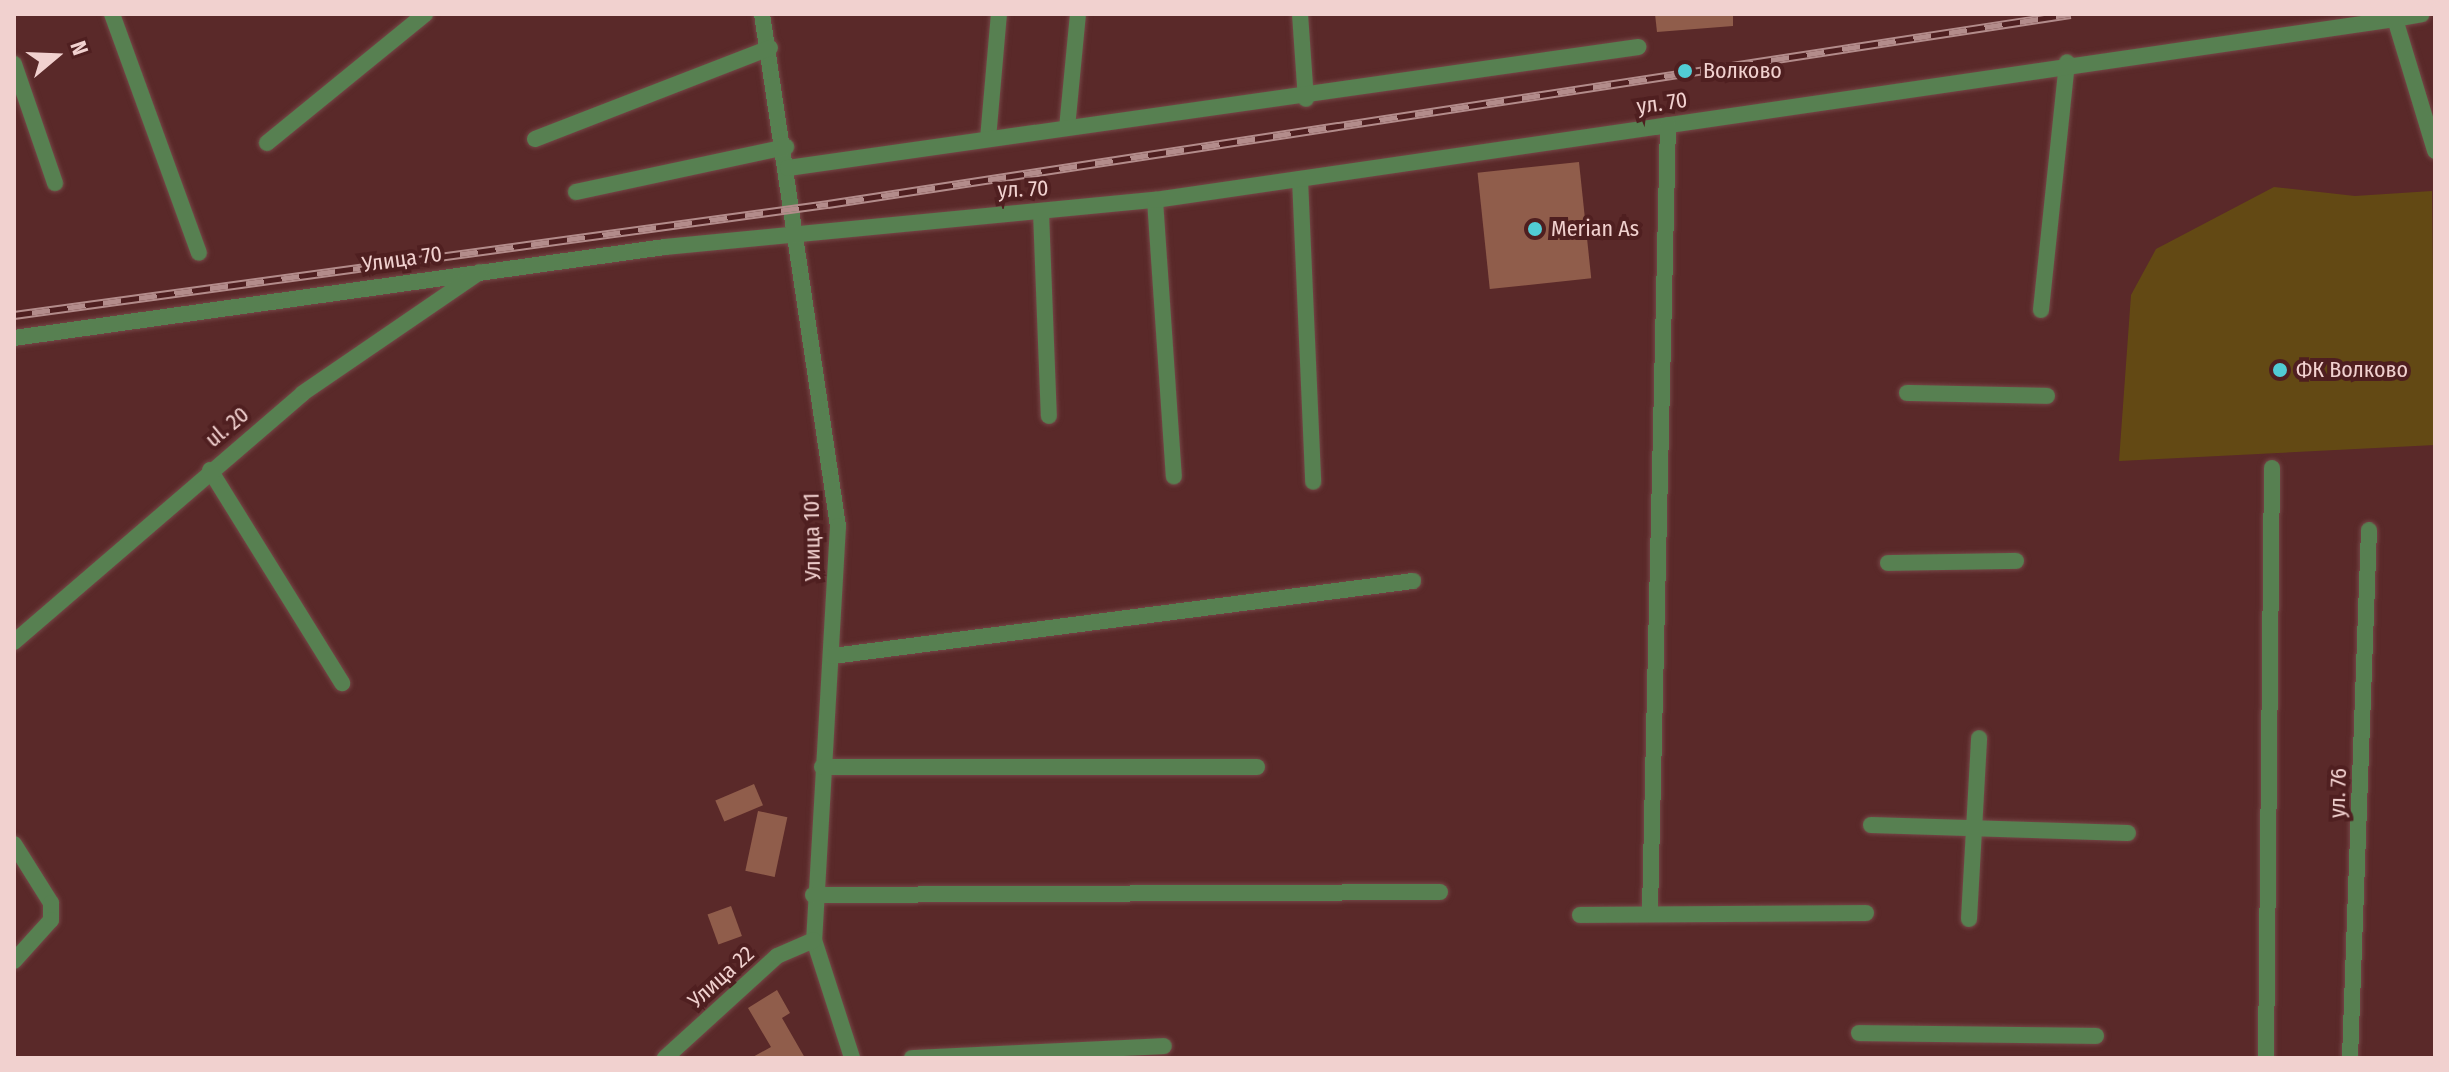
<!DOCTYPE html>
<meta charset="utf-8">
<style>
body{margin:0}
#map{position:relative;width:2449px;height:1072px;overflow:hidden;background:#5a2929;font-family:"Fira Sans Condensed",sans-serif}
div>[style]{position:absolute}
.green>*{inset:0;background:#634914}
.building>*{inset:0;background:#905d4b;transform-origin:0 0}
.roads{filter:drop-shadow(0 0 2px #754747) drop-shadow(0 0 2px #754747)}
.minor>*{height:16px;margin:-8px;padding:0 8px;transform-origin:8px;border-radius:8px;background:#578051}
.rail>*{height:9px;margin-top:-4.5px;transform-origin:0;background:repeating-linear-gradient(90deg,#4f1f20 0 18px,#b38c8b 0 36px);box-sizing:border-box;border-block:2px solid #b38c8b}
.dots>*{width:22px;height:22px;translate:-50% -50%;box-sizing:border-box;border:4px solid #4f1f20;border-radius:50%}
span{translate:-50% -50%;white-space:nowrap;text-align:center;line-height:1.15;-webkit-text-stroke:8px #4f1f20;paint-order:stroke}
.poi-label{font-size:22px;color:#f1d1cf}
.left{translate:0 -50%;text-align:left}
.street-label{font-size:22px;color:#f1d1cf}
.frame{position:absolute;inset:0;border:16px solid #f1d1cf;pointer-events:none}
.north{position:absolute;left:16px;top:16px;width:80px;height:80px;-webkit-text-stroke:6px #4f1f20;paint-order:stroke;rotate:71deg;font-size:22px;font-weight:700;line-height:32px;text-align:center;color:#f1d1cf}
.north::after{content:'';display:block;margin:auto;width:28px;height:36px;background:#f1d1cf;clip-path:polygon(50% 0,100% 100%,50% 72%,0 100%)}
</style>
<div id="map">
<div class="green">
<i style="clip-path:polygon(2274px 187px,2355px 196px,2432px 191px,2435px 445px,2119px 461px,2131px 295px,2156px 249px)"></i>
</div>
<div class="building">
<i style="clip-path:polygon(1655px 14px,1733px 14px,1733px 26px,1657px 32px)"></i>
<i style="left:1579px;top:162px;width:117px;height:102px;rotate:84deg"></i>
<i style="left:754px;top:784px;width:23px;height:42px;rotate:67deg"></i>
<i style="left:758px;top:811px;width:30px;height:61px;rotate:12deg"></i>
<i style="left:731px;top:906px;width:32px;height:25px;rotate:70deg"></i>
<i style="clip-path:polygon(777px 990px,790px 1013px,782px 1018px,805px 1058px,751px 1058px,771px 1047px,748px 1008px)"></i>
</div>
<div class="roads">
<div class="minor">
<i style="left:112px;top:14px;width:254px;rotate:70deg"></i>
<i style="left:762px;top:14px;width:518px;rotate:81.56deg"></i>
<i style="left:838px;top:526px;width:415px;rotate:93.3deg"></i>
<i style="left:814px;top:940px;width:124px;rotate:72.1deg"></i>
<i style="left:1300px;top:14px;width:85px;rotate:86deg"></i>
<i style="left:2395px;top:19px;width:27px;rotate:-10deg"></i>
<i style="left:14px;top:64px;width:126px;rotate:71deg"></i>
<i style="left:1067px;top:128px;width:115px;rotate:-84.5deg"></i>
<i style="left:535px;top:139px;width:252px;rotate:-21.2deg"></i>
<i style="left:988px;top:139px;width:125px;rotate:-85deg"></i>
<i style="left:267px;top:143px;width:204px;rotate:-39.2deg"></i>
<i style="left:788px;top:168px;width:859px;rotate:-8.1deg"></i>
<i style="left:1300px;top:179px;width:303px;rotate:87.5deg"></i>
<i style="left:576px;top:192px;width:215px;rotate:-12.1deg"></i>
<i style="left:1155px;top:200px;width:277px;rotate:86.1deg"></i>
<i style="left:1041px;top:212px;width:204px;rotate:87.8deg"></i>
<i style="left:2041px;top:310px;width:249px;rotate:-84deg"></i>
<i style="left:14px;top:338px;width:657px;rotate:-7.96deg"></i>
<i style="left:665px;top:247px;width:492px;rotate:-5.5deg"></i>
<i style="left:1155px;top:200px;width:1253px;rotate:-8.3deg"></i>
<i style="left:2395px;top:19px;width:138px;rotate:73.1deg"></i>
<i style="left:1907px;top:393px;width:140px;rotate:1.2deg"></i>
<i style="left:210px;top:470px;width:251px;rotate:58.2deg"></i>
<i style="left:1888px;top:563px;width:128px;rotate:-0.9deg"></i>
<i style="left:14px;top:642px;width:381px;rotate:-40.7deg"></i>
<i style="left:303px;top:393px;width:214px;rotate:-34.4deg"></i>
<i style="left:833px;top:656px;width:585px;rotate:-7.37deg"></i>
<i style="left:822px;top:767px;width:435px"></i>
<i style="left:1871px;top:825px;width:257px;rotate:1.8deg"></i>
<i style="left:14px;top:844px;width:70px;rotate:57.9deg"></i>
<i style="left:51px;top:903px;width:17px;rotate:90deg"></i>
<i style="left:51px;top:920px;width:55px;rotate:132.1deg"></i>
<i style="left:813px;top:895px;width:627px;rotate:-0.27deg"></i>
<i style="left:1650px;top:910px;width:785px;rotate:-88.69deg"></i>
<i style="left:1580px;top:915px;width:286px;rotate:-0.4deg"></i>
<i style="left:1969px;top:919px;width:181px;rotate:-86.8deg"></i>
<i style="left:1859px;top:1033px;width:237px;rotate:0.7deg"></i>
<i style="left:665px;top:1058px;width:151px;rotate:-42.3deg"></i>
<i style="left:777px;top:956px;width:40px;rotate:-23.4deg"></i>
<i style="left:912px;top:1058px;width:252px;rotate:-2.7deg"></i>
<i style="left:2266px;top:1058px;width:590px;rotate:-89.42deg"></i>
<i style="left:2350px;top:1058px;width:528px;rotate:-87.94deg"></i>
</div>
</div>
<div class="rail">
<i style="left:14px;top:315px;width:822px;rotate:-7.77deg"></i>
<i style="left:828px;top:204px;width:1257px;rotate:-8.69deg"></i>
</div>
<div class="dots">
<i style="left:1685px;top:71px;background:#51ccd4"></i>
<i style="left:1535px;top:229px;background:#51ccd4"></i>
<i style="left:2280px;top:370px;background:#51ccd4"></i>
</div>
<div class="poi-label">
<span class="left" style="left:1703px;top:71px">Волково</span>
<span class="left" style="left:1551px;top:229px">Merian As</span>
<span class="left" style="left:2296px;top:370px">ФК Волково</span>
</div>
<div class="street-label">
<span style="left:1662px;top:103px;rotate:-8deg">ул. 70</span>
<span style="left:1023px;top:189px;rotate:-2deg">ул. 70</span>
<span style="left:402px;top:259px;rotate:-8deg">Улица 70</span>
<span style="left:227px;top:427px;rotate:-40deg">ul. 20</span>
<span style="left:812px;top:537px;rotate:-91deg">Улица 101</span>
<span style="left:2338px;top:793px;rotate:-88deg">ул. 76</span>
<span style="left:721px;top:977px;rotate:-42deg">Улица 22</span>
</div>
<div class="frame"></div>
<div class="north">N</div>
</div>
